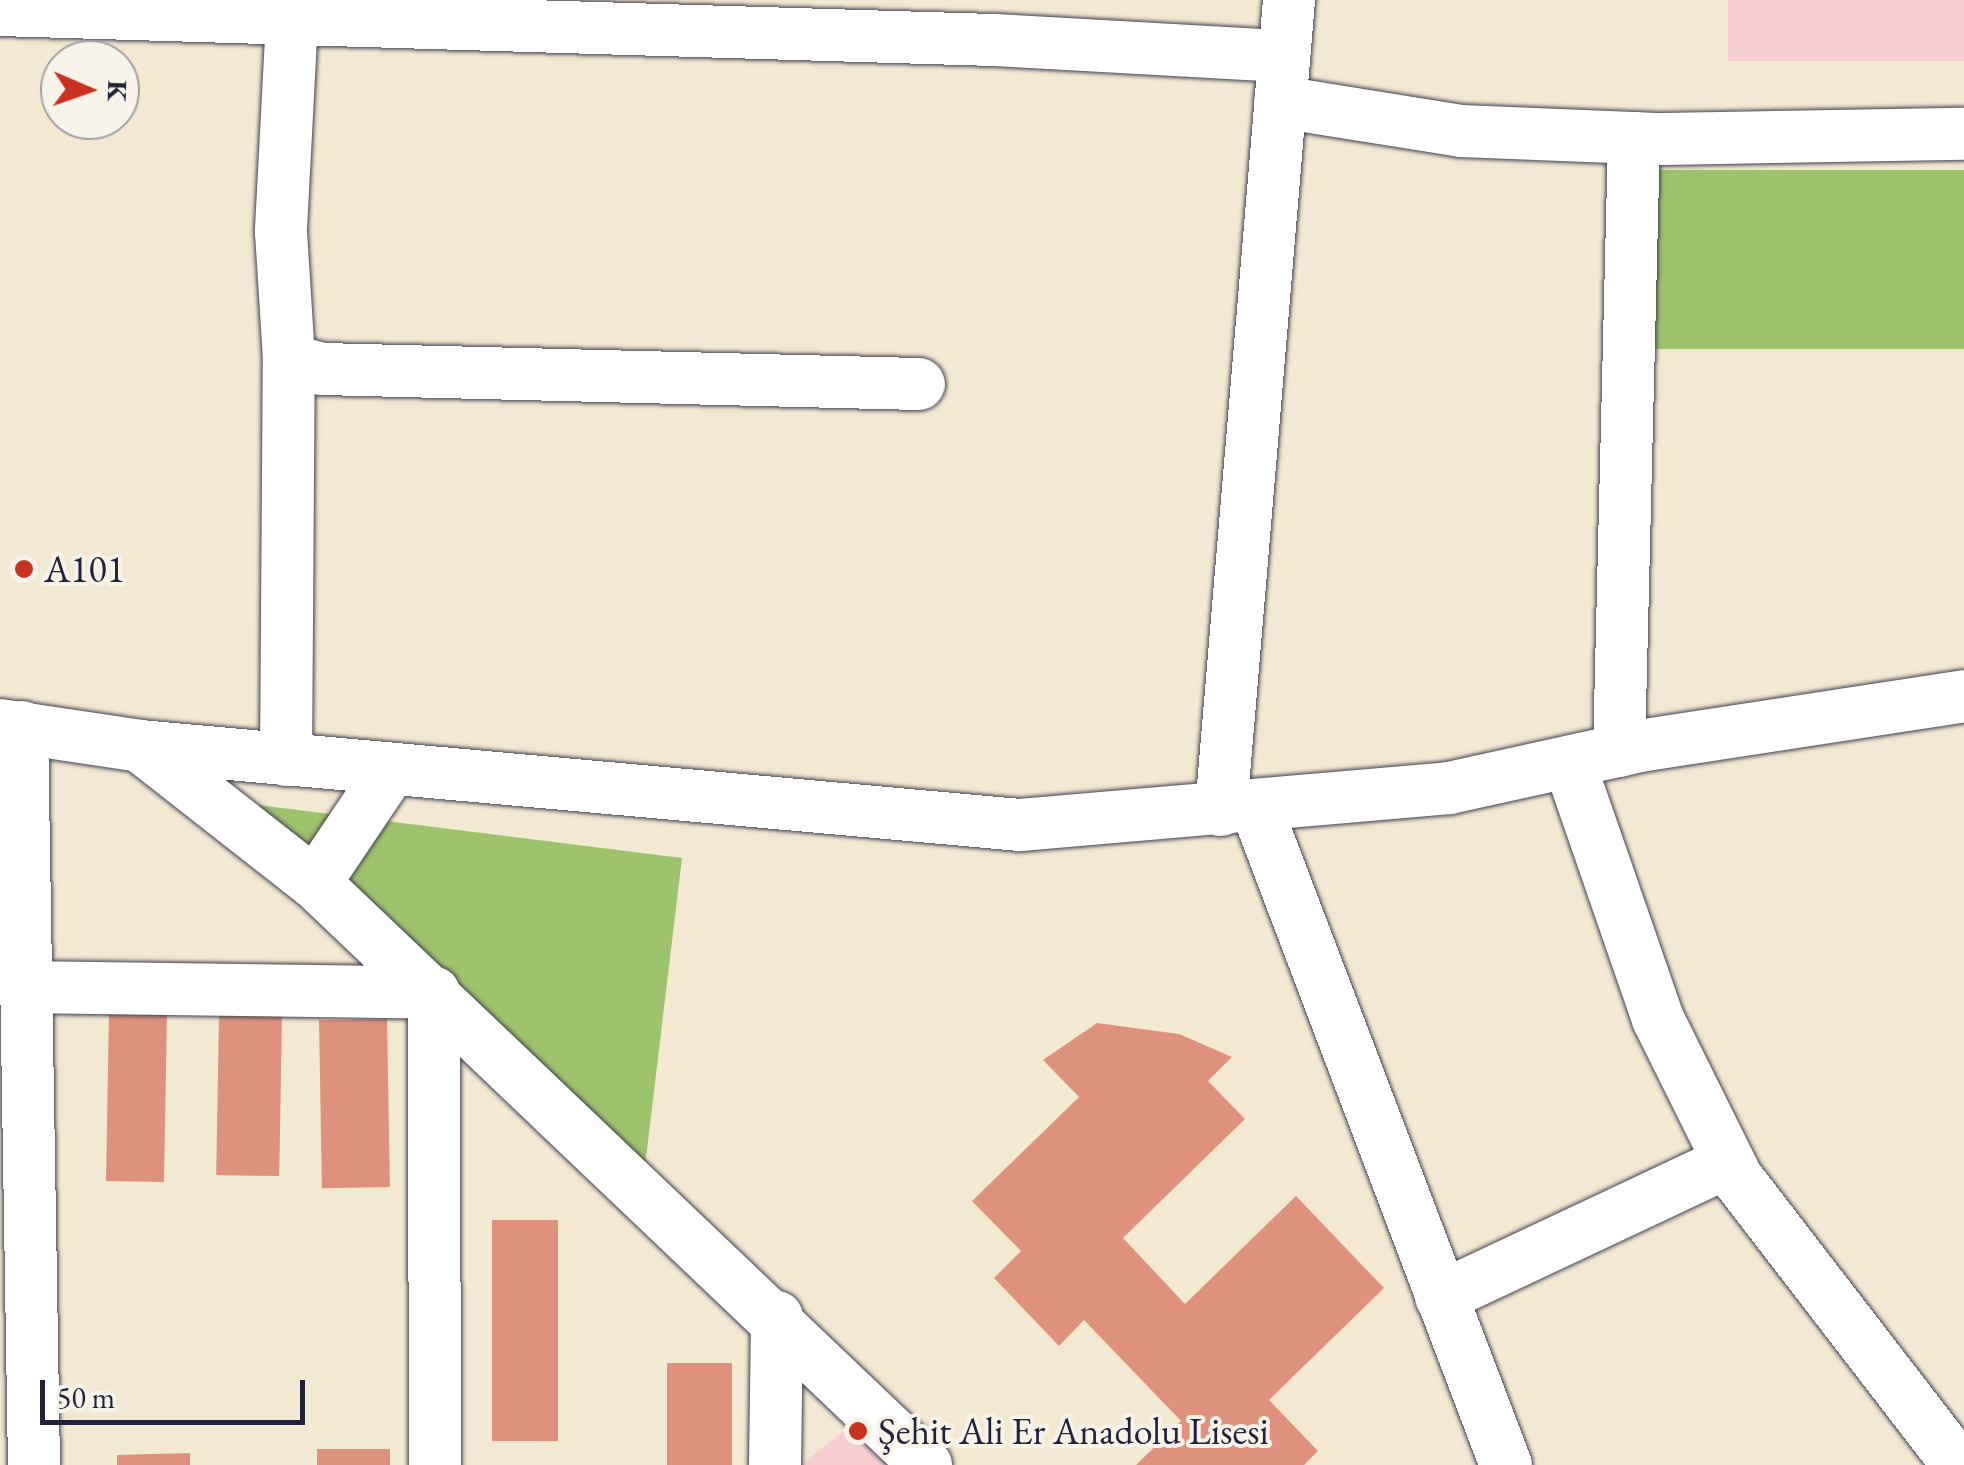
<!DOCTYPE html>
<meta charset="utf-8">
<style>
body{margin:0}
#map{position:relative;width:1964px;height:1465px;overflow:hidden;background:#f3e8d1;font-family:"EB Garamond",serif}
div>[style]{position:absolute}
.built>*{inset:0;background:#f7cfd0;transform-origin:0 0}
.green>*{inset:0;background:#9ec36d;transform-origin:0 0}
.building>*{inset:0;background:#de927e;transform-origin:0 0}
.roads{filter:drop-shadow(0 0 2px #414052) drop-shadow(0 0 2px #414052)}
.minor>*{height:52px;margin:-26px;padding:0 26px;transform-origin:26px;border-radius:26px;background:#fff}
.dots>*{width:28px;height:28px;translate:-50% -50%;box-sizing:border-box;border:5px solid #f7f3e8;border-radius:50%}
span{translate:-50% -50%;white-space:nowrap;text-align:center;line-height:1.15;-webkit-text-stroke:8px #f7f3e8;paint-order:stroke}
.poi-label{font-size:38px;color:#22223b}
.left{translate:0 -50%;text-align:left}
.north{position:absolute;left:40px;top:40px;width:100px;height:100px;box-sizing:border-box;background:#f7f3e8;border:2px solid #a29fa3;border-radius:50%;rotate:92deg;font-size:28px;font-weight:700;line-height:40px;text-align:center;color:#22223b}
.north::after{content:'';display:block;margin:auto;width:35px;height:45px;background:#c8321e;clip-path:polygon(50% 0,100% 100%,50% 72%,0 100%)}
.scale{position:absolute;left:40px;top:1380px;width:265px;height:45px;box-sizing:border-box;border:5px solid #22223b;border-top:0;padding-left:12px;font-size:30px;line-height:35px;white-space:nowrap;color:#22223b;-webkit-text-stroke:8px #f7f3e8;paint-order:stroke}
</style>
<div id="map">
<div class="built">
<i style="left:1728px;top:0;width:236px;height:61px"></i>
<i style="clip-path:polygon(861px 1419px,903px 1465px,801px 1465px,828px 1443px)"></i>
</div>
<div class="green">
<i style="left:1648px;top:170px;width:316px;height:179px"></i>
<i style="clip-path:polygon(226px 801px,682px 858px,645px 1166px)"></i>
</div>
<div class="building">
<i style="left:109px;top:1011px;width:58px;height:170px;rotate:1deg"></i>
<i style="left:219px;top:1015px;width:63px;height:160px;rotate:1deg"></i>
<i style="left:387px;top:1019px;width:168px;height:68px;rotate:89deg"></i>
<i style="clip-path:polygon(1097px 1023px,1179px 1034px,1232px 1057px,1208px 1081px,1245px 1119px,1123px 1238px,1185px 1304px,1296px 1196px,1384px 1288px,1269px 1400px,1318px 1451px,1304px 1465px,1136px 1465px,1181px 1421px,1084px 1320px,1059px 1346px,994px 1278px,1021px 1251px,972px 1201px,1079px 1097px,1043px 1060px)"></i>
<i style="left:492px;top:1220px;width:66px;height:221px"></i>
<i style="left:667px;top:1363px;width:65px;height:102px"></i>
<i style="left:317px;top:1449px;width:73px;height:16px"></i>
<i style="clip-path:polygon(190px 1453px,190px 1465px,117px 1465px,117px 1455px)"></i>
</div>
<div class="roads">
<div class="minor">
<i style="left:0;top:10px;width:994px;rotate:1.73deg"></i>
<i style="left:994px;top:40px;width:290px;rotate:3.2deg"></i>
<i style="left:292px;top:19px;width:213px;rotate:93deg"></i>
<i style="left:281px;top:232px;width:128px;rotate:86.4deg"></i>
<i style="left:289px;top:360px;width:34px;rotate:15deg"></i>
<i style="left:322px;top:369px;width:597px;rotate:1.44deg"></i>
<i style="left:1280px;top:102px;width:183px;rotate:9.1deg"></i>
<i style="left:1461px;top:131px;width:202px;rotate:2.3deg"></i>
<i style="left:1663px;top:139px;width:301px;rotate:-1deg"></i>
<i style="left:0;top:725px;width:142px;rotate:8.5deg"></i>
<i style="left:140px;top:746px;width:222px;rotate:38.1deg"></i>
<i style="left:315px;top:883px;width:844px;rotate:43.61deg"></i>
<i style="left:22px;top:727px;width:738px;rotate:89.07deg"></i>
<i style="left:140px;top:746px;width:884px;rotate:5.13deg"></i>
<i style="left:1020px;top:825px;width:431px;rotate:-4.9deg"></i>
<i style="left:1449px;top:788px;width:201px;rotate:-12.4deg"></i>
<i style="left:1645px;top:745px;width:323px;rotate:-8.7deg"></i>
<i style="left:1619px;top:751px;width:613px;rotate:-88.6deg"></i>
<i style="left:286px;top:760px;width:400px;rotate:-89.6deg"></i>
<i style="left:1569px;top:762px;width:272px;rotate:70.9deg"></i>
<i style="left:1658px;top:1019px;width:178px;rotate:63.6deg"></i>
<i style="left:1737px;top:1178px;width:362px;rotate:52.4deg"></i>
<i style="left:1256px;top:807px;width:704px;rotate:69.2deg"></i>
<i style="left:1221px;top:810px;width:813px;rotate:-85.2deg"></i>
<i style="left:315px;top:883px;width:136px;rotate:-56.1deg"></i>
<i style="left:29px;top:987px;width:405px;rotate:0.8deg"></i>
<i style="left:434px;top:993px;width:472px;rotate:89.9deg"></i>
<i style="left:1441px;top:1297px;width:317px;rotate:-25.2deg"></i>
<i style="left:775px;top:1465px;width:148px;rotate:-89.2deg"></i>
</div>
</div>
<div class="dots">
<i style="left:24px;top:569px;background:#c8321e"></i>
<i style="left:858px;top:1431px;background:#c8321e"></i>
</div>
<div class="poi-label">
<span class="left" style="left:44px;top:569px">A101</span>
<span class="left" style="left:878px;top:1431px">Şehit Ali Er Anadolu Lisesi</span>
</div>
<div class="north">K</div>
<div class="scale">50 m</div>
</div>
